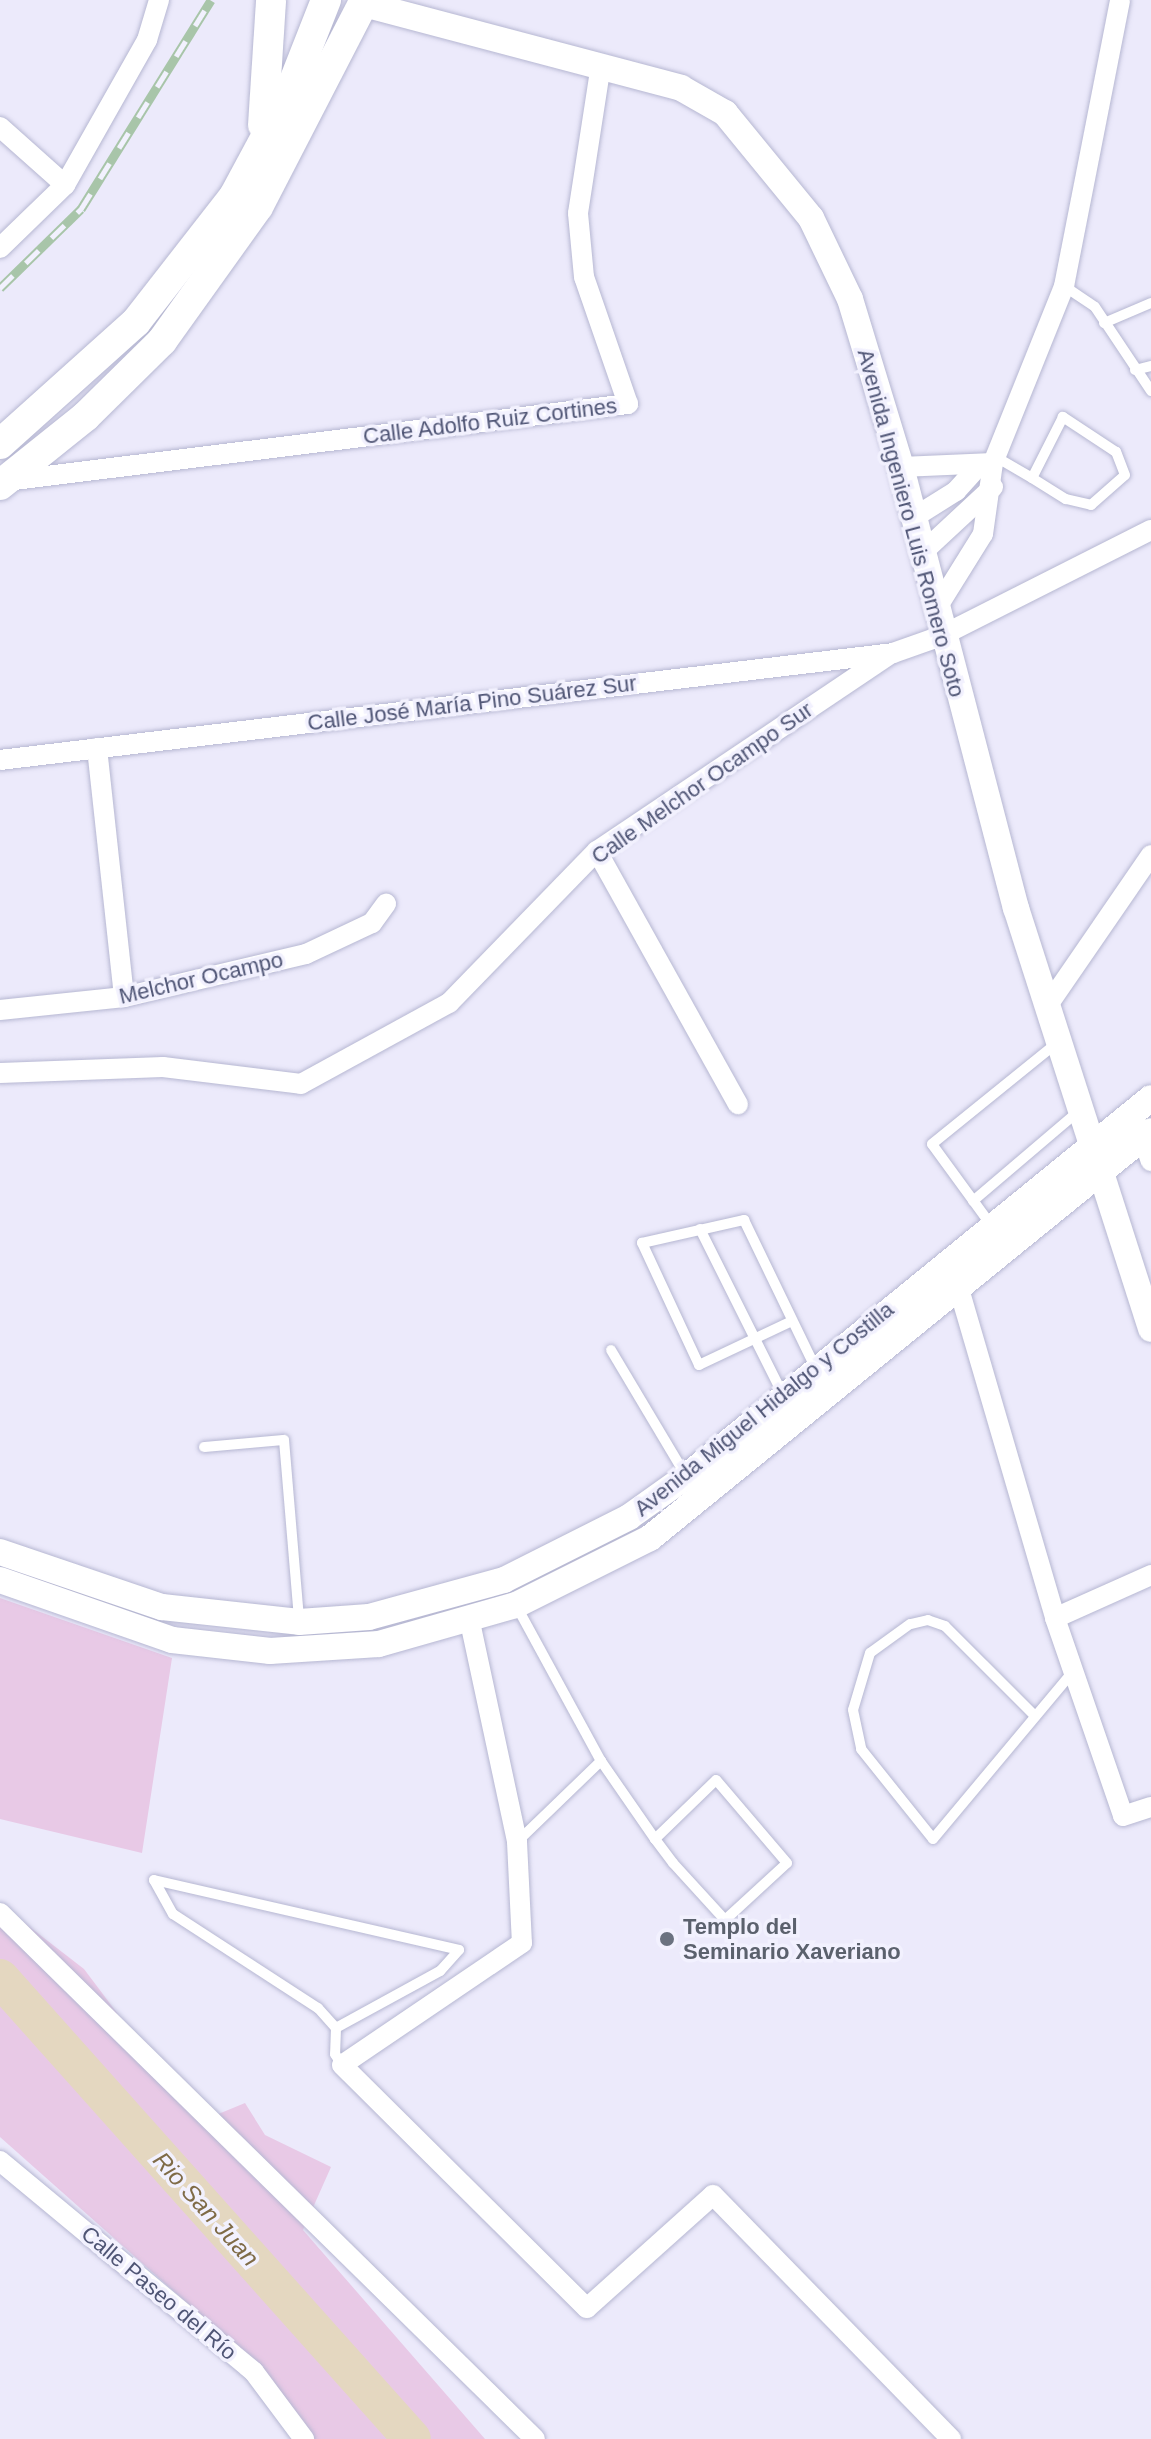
<!DOCTYPE html>
<meta charset="utf-8">
<style>
body{margin:0}
#map{position:relative;width:1151px;height:2439px;overflow:hidden;background:#eceafb;font-family:Helvetica,sans-serif}
div>[style]{position:absolute}
.green>*{inset:0;background:#e8c9e6}
.river>*{height:38px;margin:-19px;padding:0 19px;transform-origin:19px;border-radius:19px;background:#e4d7c0}
.roads{filter:drop-shadow(0 0 2px #b6b7d2) drop-shadow(0 0 2px #b6b7d2)}
.service>*{height:10px;margin:-5px;padding:0 5px;transform-origin:5px;border-radius:5px;background:#fff}
.minor>*{height:20px;margin:-10px;padding:0 10px;transform-origin:10px;border-radius:10px;background:#fff}
.tertiary>*{height:26px;margin:-13px;padding:0 13px;transform-origin:13px;border-radius:13px;background:#fff}
.secondary>*{height:30px;margin:-15px;padding:0 15px;transform-origin:15px;border-radius:15px;background:#fff}
.rail>*{height:9px;margin-top:-4.5px;transform-origin:0;background:repeating-linear-gradient(90deg,#f2f1fe 0 18px,#a8c5a9 0 36px);box-sizing:border-box;border-block:2px solid #a8c5a9}
.dots>*{width:22px;height:22px;translate:-50% -50%;box-sizing:border-box;border:4px solid #f2f1fe;border-radius:50%}
span{translate:-50% -50%;white-space:nowrap;text-align:center;line-height:1.15;-webkit-text-stroke:7px #f2f1fe;paint-order:stroke}
.street-label{font-size:22px;color:#4f5575}
.worship-label{font-size:22px;color:#5b616d;font-weight:700}
.left{translate:0 -50%;text-align:left}
.water-label{font-size:24px;color:#7f6b47;font-style:italic}
</style>
<div id="map">
<div class="green">
<i style="clip-path:polygon(0 1598px,172px 1658px,142px 1853px,0 1819px)"></i>
<i style="clip-path:polygon(0 1904px,84px 1969px,199px 2122px,245px 2103px,265px 2135px,331px 2167px,303px 2230px,485px 2439px,305px 2439px,231px 2342px,0 2137px)"></i>
</div>
<div class="river">
<i style="left:0;top:1978px;width:618px;rotate:48.21deg"></i>
</div>
<div class="roads">
<div class="service">
<i style="left:1064px;top:286px;width:37px;rotate:34deg"></i>
<i style="left:1095px;top:307px;width:101px;rotate:56.3deg"></i>
<i style="left:1104px;top:323px;width:51px;rotate:-23.1deg"></i>
<i style="left:1135px;top:370px;width:16px;rotate:-14deg"></i>
<i style="left:996px;top:457px;width:42px;rotate:30.3deg"></i>
<i style="left:1032px;top:478px;width:40px;rotate:32deg"></i>
<i style="left:1066px;top:499px;width:26px;rotate:13deg"></i>
<i style="left:1091px;top:505px;width:45px;rotate:-41.4deg"></i>
<i style="left:1125px;top:475px;width:25px;rotate:-111deg"></i>
<i style="left:1116px;top:452px;width:64px;rotate:-146.6deg"></i>
<i style="left:1063px;top:417px;width:68px;rotate:116.9deg"></i>
<i style="left:973px;top:1201px;width:140px;rotate:-40.4deg"></i>
<i style="left:991px;top:1225px;width:100px;rotate:-126.1deg"></i>
<i style="left:932px;top:1144px;width:162px;rotate:-39deg"></i>
<i style="left:700px;top:1229px;width:186px;rotate:63.4deg"></i>
<i style="left:792px;top:1321px;width:103px;rotate:154.7deg"></i>
<i style="left:699px;top:1365px;width:135px;rotate:-115deg"></i>
<i style="left:642px;top:1243px;width:105px;rotate:-12.7deg"></i>
<i style="left:744px;top:1220px;width:168px;rotate:64.2deg"></i>
<i style="left:611px;top:1350px;width:144px;rotate:59.2deg"></i>
<i style="left:204px;top:1447px;width:80px;rotate:-5deg"></i>
<i style="left:284px;top:1440px;width:181px;rotate:85.2deg"></i>
<i style="left:517px;top:1607px;width:175px;rotate:61.4deg"></i>
<i style="left:601px;top:1761px;width:95px;rotate:55.3deg"></i>
<i style="left:655px;top:1839px;width:30px;rotate:53deg"></i>
<i style="left:673px;top:1863px;width:77px;rotate:47.6deg"></i>
<i style="left:725px;top:1920px;width:84px;rotate:-42.6deg"></i>
<i style="left:787px;top:1863px;width:109px;rotate:-130.5deg"></i>
<i style="left:716px;top:1780px;width:85px;rotate:136deg"></i>
<i style="left:1035px;top:1716px;width:127px;rotate:-135deg"></i>
<i style="left:945px;top:1626px;width:18px;rotate:-161deg"></i>
<i style="left:928px;top:1620px;width:18px;rotate:167deg"></i>
<i style="left:910px;top:1624px;width:49px;rotate:144.1deg"></i>
<i style="left:870px;top:1653px;width:59px;rotate:106.6deg"></i>
<i style="left:853px;top:1710px;width:40px;rotate:78deg"></i>
<i style="left:861px;top:1749px;width:115px;rotate:51.3deg"></i>
<i style="left:933px;top:1839px;width:217px;rotate:-50.1deg"></i>
<i style="left:517px;top:1842px;width:117px;rotate:-44deg"></i>
<i style="left:154px;top:1880px;width:313px;rotate:12.9deg"></i>
<i style="left:459px;top:1950px;width:28px;rotate:132deg"></i>
<i style="left:440px;top:1971px;width:119px;rotate:151.3deg"></i>
<i style="left:154px;top:1880px;width:39px;rotate:61deg"></i>
<i style="left:173px;top:1914px;width:173px;rotate:33deg"></i>
<i style="left:318px;top:2008px;width:27px;rotate:48deg"></i>
<i style="left:336px;top:2028px;width:26px;rotate:92deg"></i>
<i style="left:335px;top:2054px;width:13px;rotate:58deg"></i>
</div>
<div class="minor">
<i style="left:0;top:127px;width:87px;rotate:41.7deg"></i>
<i style="left:0;top:248px;width:91px;rotate:-44.1deg"></i>
<i style="left:65px;top:185px;width:167px;rotate:-60.5deg"></i>
<i style="left:147px;top:40px;width:42px;rotate:-73.3deg"></i>
<i style="left:901px;top:467px;width:92px;rotate:-2.5deg"></i>
<i style="left:6px;top:481px;width:627px;rotate:-7.06deg"></i>
<i style="left:628px;top:404px;width:134px;rotate:-109.1deg"></i>
<i style="left:584px;top:277px;width:64px;rotate:-95.4deg"></i>
<i style="left:578px;top:213px;width:150px;rotate:-81.2deg"></i>
<i style="left:913px;top:518px;width:51px;rotate:-32.1deg"></i>
<i style="left:956px;top:491px;width:31px;rotate:-48deg"></i>
<i style="left:922px;top:553px;width:97px;rotate:-42.9deg"></i>
<i style="left:935px;top:611px;width:91px;rotate:-58.1deg"></i>
<i style="left:983px;top:534px;width:72px;rotate:-82deg"></i>
<i style="left:993px;top:463px;width:191px;rotate:-68.1deg"></i>
<i style="left:1064px;top:286px;width:291px;rotate:-78.9deg"></i>
<i style="left:97px;top:748px;width:250px;rotate:83.8deg"></i>
<i style="left:0;top:760px;width:899px;rotate:-6.83deg"></i>
<i style="left:893px;top:653px;width:51px;rotate:-19.5deg"></i>
<i style="left:941px;top:636px;width:235px;rotate:-26.8deg"></i>
<i style="left:597px;top:851px;width:290px;rotate:60.9deg"></i>
<i style="left:1048px;top:1005px;width:182px;rotate:-55.5deg"></i>
<i style="left:0;top:1010px;width:125px;rotate:-6deg"></i>
<i style="left:124px;top:997px;width:187px;rotate:-13.3deg"></i>
<i style="left:306px;top:954px;width:73px;rotate:-25.2deg"></i>
<i style="left:372px;top:923px;width:24px;rotate:-54deg"></i>
<i style="left:0;top:1073px;width:163px;rotate:-2.1deg"></i>
<i style="left:163px;top:1067px;width:139px;rotate:7deg"></i>
<i style="left:301px;top:1084px;width:169px;rotate:-28.7deg"></i>
<i style="left:449px;top:1003px;width:212px;rotate:-45.8deg"></i>
<i style="left:597px;top:851px;width:352px;rotate:-33.9deg"></i>
<i style="left:1139px;top:1127px;width:36px;rotate:71deg"></i>
<i style="left:959px;top:1289px;width:343px;rotate:73.7deg"></i>
<i style="left:1055px;top:1618px;width:209px;rotate:71deg"></i>
<i style="left:1123px;top:1816px;width:29px;rotate:-18deg"></i>
<i style="left:1055px;top:1618px;width:105px;rotate:-24.1deg"></i>
<i style="left:470px;top:1622px;width:225px;rotate:77.9deg"></i>
<i style="left:517px;top:1842px;width:101px;rotate:87.2deg"></i>
<i style="left:522px;top:1943px;width:217px;rotate:145.9deg"></i>
<i style="left:342px;top:2065px;width:345px;rotate:44.8deg"></i>
<i style="left:587px;top:2308px;width:169px;rotate:-41.9deg"></i>
<i style="left:713px;top:2195px;width:341px;rotate:45.7deg"></i>
<i style="left:0;top:1913px;width:750px;rotate:44.51deg"></i>
<i style="left:0;top:2161px;width:330px;rotate:39.7deg"></i>
<i style="left:254px;top:2372px;width:84px;rotate:53.3deg"></i>
</div>
<div class="tertiary">
<i style="left:364px;top:4px;width:328px;rotate:14.8deg"></i>
<i style="left:681px;top:88px;width:51px;rotate:29.6deg"></i>
<i style="left:725px;top:113px;width:136px;rotate:50.7deg"></i>
<i style="left:811px;top:218px;width:90px;rotate:64.3deg"></i>
<i style="left:850px;top:299px;width:176px;rotate:73.1deg"></i>
<i style="left:901px;top:467px;width:456px;rotate:75.4deg"></i>
<i style="left:1016px;top:908px;width:442px;rotate:72.2deg"></i>
<i style="left:0;top:1552px;width:171px;rotate:18.8deg"></i>
<i style="left:162px;top:1607px;width:138px;rotate:6.2deg"></i>
<i style="left:299px;top:1622px;width:70px;rotate:-4.1deg"></i>
<i style="left:369px;top:1617px;width:140px;rotate:-15.3deg"></i>
<i style="left:504px;top:1580px;width:140px;rotate:-26.7deg"></i>
<i style="left:629px;top:1517px;width:71px;rotate:-35.3deg"></i>
<i style="left:687px;top:1476px;width:598px;rotate:-39.17deg"></i>
<i style="left:0;top:1580px;width:182px;rotate:19.2deg"></i>
<i style="left:172px;top:1640px;width:99px;rotate:6.4deg"></i>
<i style="left:270px;top:1651px;width:109px;rotate:-3.7deg"></i>
<i style="left:379px;top:1644px;width:142px;rotate:-15.9deg"></i>
<i style="left:516px;top:1605px;width:150px;rotate:-26.6deg"></i>
<i style="left:650px;top:1538px;width:645px;rotate:-39.09deg"></i>
</div>
<div class="secondary">
<i style="left:263px;top:125px;width:125px;rotate:-86.3deg"></i>
<i style="left:0;top:444px;width:183px;rotate:-41.9deg"></i>
<i style="left:136px;top:322px;width:160px;rotate:-52.1deg"></i>
<i style="left:234px;top:196px;width:116px;rotate:-61.7deg"></i>
<i style="left:289px;top:94px;width:101px;rotate:-68.5deg"></i>
<i style="left:0;top:485px;width:110px;rotate:-38.7deg"></i>
<i style="left:86px;top:416px;width:107px;rotate:-44.6deg"></i>
<i style="left:162px;top:341px;width:165px;rotate:-54.4deg"></i>
<i style="left:258px;top:207px;width:233px;rotate:-62.7deg"></i>
</div>
</div>
<div class="rail">
<i style="left:0;top:288px;width:113px;rotate:-44.3deg"></i>
<i style="left:81px;top:209px;width:246px;rotate:-58.1deg"></i>
</div>
<div class="dots">
<i style="left:667px;top:1939px;background:#6b7280"></i>
</div>
<div class="street-label">
<span style="left:490px;top:421px;rotate:-7deg">Calle Adolfo Ruiz Cortines</span>
<span style="left:911px;top:523px;rotate:75deg">Avenida Ingeniero Luis Romero Soto</span>
<span style="left:472px;top:703px;rotate:-7deg">Calle José María Pino Suárez Sur</span>
<span style="left:702px;top:783px;rotate:-35deg">Calle Melchor Ocampo Sur</span>
<span style="left:201px;top:978px;rotate:-13deg">Melchor Ocampo</span>
<span style="left:764px;top:1409px;rotate:-39deg">Avenida Miguel Hidalgo y Costilla</span>
<span style="left:159px;top:2293px;rotate:40deg">Calle Paseo del Río</span>
</div>
<div class="worship-label">
<span class="left" style="left:683px;top:1939px">Templo del<br>Seminario Xaveriano</span>
</div>
<div class="water-label">
<span style="left:206px;top:2209px;rotate:48deg">Rio San Juan</span>
</div>
</div>
